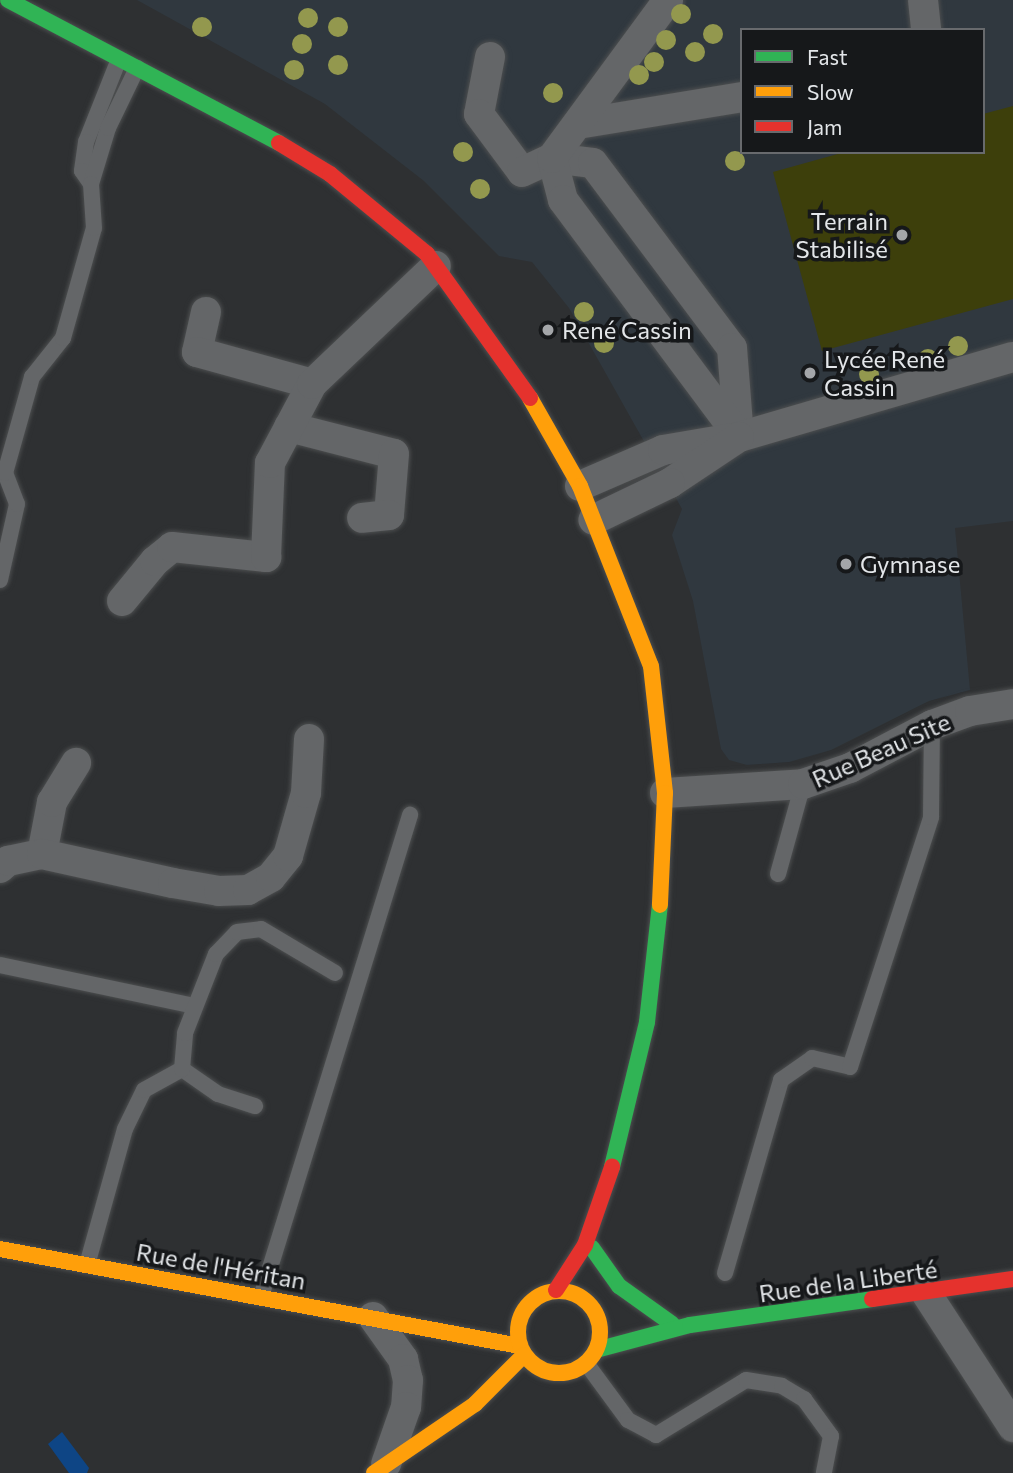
<!DOCTYPE html>
<meta charset="utf-8">
<style>
body{margin:0}
#map{position:relative;width:1013px;height:1473px;overflow:hidden;background:#2e3032;font-family:Commissioner,sans-serif}
div>[style]{position:absolute}
.built>*{inset:0;background:#30383f}
.green>*{inset:0;background:#3d3f0b}
.water>*{inset:0;background:#0e4585}
.roads{filter:drop-shadow(0 0 2px #4c4e4f) drop-shadow(0 0 2px #4c4e4f)}
.lane>*{height:16px;margin:-8px;padding:0 8px;transform-origin:8px;border-radius:8px;background:#646668}
.street>*{height:30px;margin:-15px;padding:0 15px;transform-origin:15px;border-radius:15px;background:#646668}
.fast>*{height:16px;margin:-8px;padding:0 8px;transform-origin:8px;border-radius:8px;background:#30b455}
.slow>*{height:16px;margin:-8px;padding:0 8px;transform-origin:8px;border-radius:8px;background:#ff9f0a}
.slow>.ring{margin:-8px;padding:0;box-sizing:content-box;background:none;border:16px solid #ff9f0a;border-radius:50%}
.jam>*{height:16px;margin:-8px;padding:0 8px;transform-origin:8px;border-radius:8px;background:#e5322d}
.trees>*{width:20px;height:20px;margin:-10px;border-radius:50%;background:#93984e}
.dots>*{width:19px;height:19px;translate:-50% -50%;box-sizing:border-box;border:4px solid #16181a;border-radius:50%}
span{translate:-50% -50%;white-space:nowrap;text-align:center;line-height:1.15;-webkit-text-stroke:7px #16181a;paint-order:stroke}
.poi-label{font-size:24px;color:#e3e6e9}
.right{translate:-100% -50%;text-align:right}
.left{translate:0 -50%;text-align:left}
.street-label{font-size:24px;color:#e3e6e9}
.legend{position:absolute;left:740px;top:28px;width:245px;height:126px;box-sizing:border-box;background:#16181a;border:2px solid #686a6d;margin:0;padding:9px 12px;list-style:none;font-size:21px;color:#e3e6e9}
.legend li{display:flex;align-items:center;gap:14px;height:35px}
.legend b{width:35px;border:2px solid #686a6d}
</style>
<div id="map">
<div class="built">
<i style="clip-path:polygon(evenodd,137px 0,1013px 0,1013px 521px,955px 528px,970px 690px,929px 701px,831px 750px,789px 762px,747px 765px,729px 760px,721px 749px,693px 601px,672px 535px,682px 509px,569px 308px,532px 262px,499px 256px,424px 181px,325px 104px,137px 0,742px 30px,983px 30px,983px 152px,742px 152px,742px 30px)"></i>
</div>
<div class="green">
<i style="clip-path:polygon(1013px 106px,1013px 299px,822px 351px,773px 172px,845px 152px,983px 152px,983px 114px)"></i>
</div>
<div class="water">
<i style="clip-path:polygon(62px 1432px,89px 1468px,87px 1473px,69px 1473px,48px 1444px)"></i>
</div>
<div class="roads">
<div class="lane">
<i style="left:119px;top:59px;width:89px;rotate:111.7deg"></i>
<i style="left:86px;top:142px;width:29px;rotate:98deg"></i>
<i style="left:82px;top:171px;width:16px;rotate:55deg"></i>
<i style="left:91px;top:184px;width:59px;rotate:-73.1deg"></i>
<i style="left:108px;top:128px;width:67px;rotate:-64.2deg"></i>
<i style="left:0;top:580px;width:78px;rotate:-77.4deg"></i>
<i style="left:17px;top:504px;width:33px;rotate:-111deg"></i>
<i style="left:5px;top:473px;width:100px;rotate:-74.3deg"></i>
<i style="left:32px;top:377px;width:50px;rotate:-51.5deg"></i>
<i style="left:63px;top:338px;width:114px;rotate:-74.3deg"></i>
<i style="left:94px;top:228px;width:44px;rotate:-93.9deg"></i>
<i style="left:778px;top:874px;width:93px;rotate:-74.5deg"></i>
<i style="left:0;top:965px;width:198px;rotate:11.9deg"></i>
<i style="left:182px;top:1069px;width:44px;rotate:34.8deg"></i>
<i style="left:218px;top:1094px;width:39px;rotate:18deg"></i>
<i style="left:87px;top:1265px;width:141px;rotate:-74.4deg"></i>
<i style="left:125px;top:1129px;width:43px;rotate:-64deg"></i>
<i style="left:144px;top:1090px;width:43px;rotate:-28.9deg"></i>
<i style="left:182px;top:1069px;width:36px;rotate:-85deg"></i>
<i style="left:185px;top:1033px;width:85px;rotate:-68.6deg"></i>
<i style="left:216px;top:954px;width:30px;rotate:-46deg"></i>
<i style="left:237px;top:932px;width:24px;rotate:-7deg"></i>
<i style="left:261px;top:929px;width:86px;rotate:30.7deg"></i>
<i style="left:725px;top:1273px;width:201px;rotate:-73.8deg"></i>
<i style="left:781px;top:1080px;width:38px;rotate:-35deg"></i>
<i style="left:812px;top:1058px;width:39px;rotate:13deg"></i>
<i style="left:850px;top:1067px;width:263px;rotate:-72deg"></i>
<i style="left:931px;top:817px;width:92px;rotate:-89.4deg"></i>
<i style="left:261px;top:1297px;width:505px;rotate:-72.82deg"></i>
<i style="left:586px;top:1363px;width:71px;rotate:53.6deg"></i>
<i style="left:628px;top:1420px;width:32px;rotate:28deg"></i>
<i style="left:656px;top:1435px;width:105px;rotate:-31.4deg"></i>
<i style="left:746px;top:1380px;width:36px;rotate:9deg"></i>
<i style="left:782px;top:1386px;width:26px;rotate:31deg"></i>
<i style="left:804px;top:1399px;width:46px;rotate:53.9deg"></i>
<i style="left:831px;top:1436px;width:38px;rotate:101deg"></i>
</div>
<div class="street">
<i style="left:923px;top:0;width:30px;rotate:84deg"></i>
<i style="left:490px;top:57px;width:58px;rotate:100.9deg"></i>
<i style="left:479px;top:114px;width:72px;rotate:53.4deg"></i>
<i style="left:522px;top:172px;width:33px;rotate:-25deg"></i>
<i style="left:552px;top:158px;width:41px;rotate:7deg"></i>
<i style="left:593px;top:163px;width:231px;rotate:53.1deg"></i>
<i style="left:732px;top:348px;width:89px;rotate:85.5deg"></i>
<i style="left:578px;top:124px;width:166px;rotate:-9.3deg"></i>
<i style="left:552px;top:158px;width:43px;rotate:75.3deg"></i>
<i style="left:563px;top:200px;width:294px;rotate:53.3deg"></i>
<i style="left:552px;top:158px;width:196px;rotate:-53.7deg"></i>
<i style="left:206px;top:312px;width:41px;rotate:102.7deg"></i>
<i style="left:197px;top:352px;width:119px;rotate:15.5deg"></i>
<i style="left:289px;top:427px;width:108px;rotate:14.4deg"></i>
<i style="left:394px;top:454px;width:61px;rotate:94.7deg"></i>
<i style="left:389px;top:515px;width:27px;rotate:174deg"></i>
<i style="left:739px;top:437px;width:285px;rotate:-16.3deg"></i>
<i style="left:580px;top:486px;width:90px;rotate:-23.4deg"></i>
<i style="left:663px;top:450px;width:77px;rotate:-9.7deg"></i>
<i style="left:739px;top:437px;width:83px;rotate:146.3deg"></i>
<i style="left:670px;top:483px;width:85px;rotate:154.3deg"></i>
<i style="left:122px;top:601px;width:52px;rotate:-50.5deg"></i>
<i style="left:155px;top:561px;width:22px;rotate:-39deg"></i>
<i style="left:172px;top:547px;width:95px;rotate:6.1deg"></i>
<i style="left:266px;top:557px;width:94px;rotate:-87.6deg"></i>
<i style="left:270px;top:463px;width:89px;rotate:-62deg"></i>
<i style="left:312px;top:384px;width:171px;rotate:-43.6deg"></i>
<i style="left:665px;top:793px;width:138px;rotate:-3.7deg"></i>
<i style="left:803px;top:784px;width:50px;rotate:-18.8deg"></i>
<i style="left:850px;top:768px;width:93px;rotate:-27.7deg"></i>
<i style="left:932px;top:725px;width:40px;rotate:-20.2deg"></i>
<i style="left:970px;top:711px;width:44px;rotate:-9.2deg"></i>
<i style="left:42px;top:854px;width:53px;rotate:-79.1deg"></i>
<i style="left:52px;top:802px;width:46px;rotate:-58.4deg"></i>
<i style="left:0;top:868px;width:11px;rotate:-41deg"></i>
<i style="left:8px;top:861px;width:35px;rotate:-12deg"></i>
<i style="left:42px;top:854px;width:134px;rotate:12.5deg"></i>
<i style="left:173px;top:883px;width:47px;rotate:9.9deg"></i>
<i style="left:219px;top:891px;width:29px;rotate:-2deg"></i>
<i style="left:248px;top:890px;width:26px;rotate:-29deg"></i>
<i style="left:271px;top:877px;width:27px;rotate:-51deg"></i>
<i style="left:288px;top:856px;width:66px;rotate:-74.1deg"></i>
<i style="left:306px;top:793px;width:54px;rotate:-86.8deg"></i>
<i style="left:926px;top:1293px;width:160px;rotate:57deg"></i>
<i style="left:373px;top:1317px;width:52px;rotate:54.5deg"></i>
<i style="left:403px;top:1359px;width:22px;rotate:77deg"></i>
<i style="left:408px;top:1380px;width:27px;rotate:94deg"></i>
<i style="left:406px;top:1407px;width:60px;rotate:109.3deg"></i>
</div>
<div class="fast">
<i style="left:8px;top:0;width:306px;rotate:27.8deg"></i>
<i style="left:612px;top:1167px;width:149px;rotate:-76.4deg"></i>
<i style="left:647px;top:1022px;width:118px;rotate:-83.7deg"></i>
<i style="left:592px;top:1248px;width:47px;rotate:54.6deg"></i>
<i style="left:619px;top:1286px;width:65px;rotate:35.6deg"></i>
<i style="left:596px;top:1350px;width:97px;rotate:-14.9deg"></i>
<i style="left:690px;top:1325px;width:184px;rotate:-8.1deg"></i>
</div>
<div class="slow">
<i style="left:530px;top:398px;width:101px;rotate:60.4deg"></i>
<i style="left:580px;top:486px;width:193px;rotate:68.5deg"></i>
<i style="left:651px;top:666px;width:128px;rotate:83.7deg"></i>
<i style="left:665px;top:793px;width:112px;rotate:92.6deg"></i>
<i style="left:0;top:1249px;width:529px;rotate:10.57deg"></i>
<i class="ring" style="left:518px;top:1291px;width:66px;height:66px"></i>
<i style="left:374px;top:1473px;width:122px;rotate:-34.3deg"></i>
<i style="left:475px;top:1404px;width:69px;rotate:-45deg"></i>
</div>
<div class="jam">
<i style="left:279px;top:143px;width:60px;rotate:31.3deg"></i>
<i style="left:330px;top:174px;width:126px;rotate:39.5deg"></i>
<i style="left:427px;top:254px;width:177px;rotate:54.4deg"></i>
<i style="left:556px;top:1290px;width:54px;rotate:-57.2deg"></i>
<i style="left:585px;top:1245px;width:83px;rotate:-70.9deg"></i>
<i style="left:872px;top:1299px;width:142px;rotate:-8.1deg"></i>
</div>
</div>
<div class="trees">
<i style="left:681px;top:14px"></i>
<i style="left:308px;top:18px"></i>
<i style="left:202px;top:27px"></i>
<i style="left:338px;top:27px"></i>
<i style="left:713px;top:34px"></i>
<i style="left:666px;top:40px"></i>
<i style="left:302px;top:44px"></i>
<i style="left:695px;top:52px"></i>
<i style="left:654px;top:62px"></i>
<i style="left:338px;top:65px"></i>
<i style="left:294px;top:70px"></i>
<i style="left:639px;top:75px"></i>
<i style="left:553px;top:93px"></i>
<i style="left:463px;top:152px"></i>
<i style="left:735px;top:161px"></i>
<i style="left:480px;top:189px"></i>
<i style="left:584px;top:312px"></i>
<i style="left:604px;top:343px"></i>
<i style="left:958px;top:346px"></i>
<i style="left:928px;top:359px"></i>
<i style="left:869px;top:374px"></i>
</div>
<div class="dots">
<i style="left:902px;top:235px;background:#a4a6a9"></i>
<i style="left:548px;top:330px;background:#a4a6a9"></i>
<i style="left:810px;top:373px;background:#a4a6a9"></i>
<i style="left:846px;top:564px;background:#a4a6a9"></i>
</div>
<div class="poi-label">
<span class="right" style="left:888px;top:235px">Terrain<br>Stabilisé</span>
<span class="left" style="left:562px;top:330px">René Cassin</span>
<span class="left" style="left:824px;top:373px">Lycée René<br>Cassin</span>
<span class="left" style="left:860px;top:564px">Gymnase</span>
</div>
<div class="street-label">
<span style="left:881px;top:750px;rotate:-24deg">Rue Beau Site</span>
<span style="left:221px;top:1266px;rotate:10deg">Rue de l'Héritan</span>
<span style="left:848px;top:1281px;rotate:-8deg">Rue de la Liberté</span>
</div>
<ul class="legend">
<li><b style="height:9px;background:#30b455"></b>Fast</li>
<li><b style="height:9px;background:#ff9f0a"></b>Slow</li>
<li><b style="height:9px;background:#e5322d"></b>Jam</li>
</ul>
</div>
